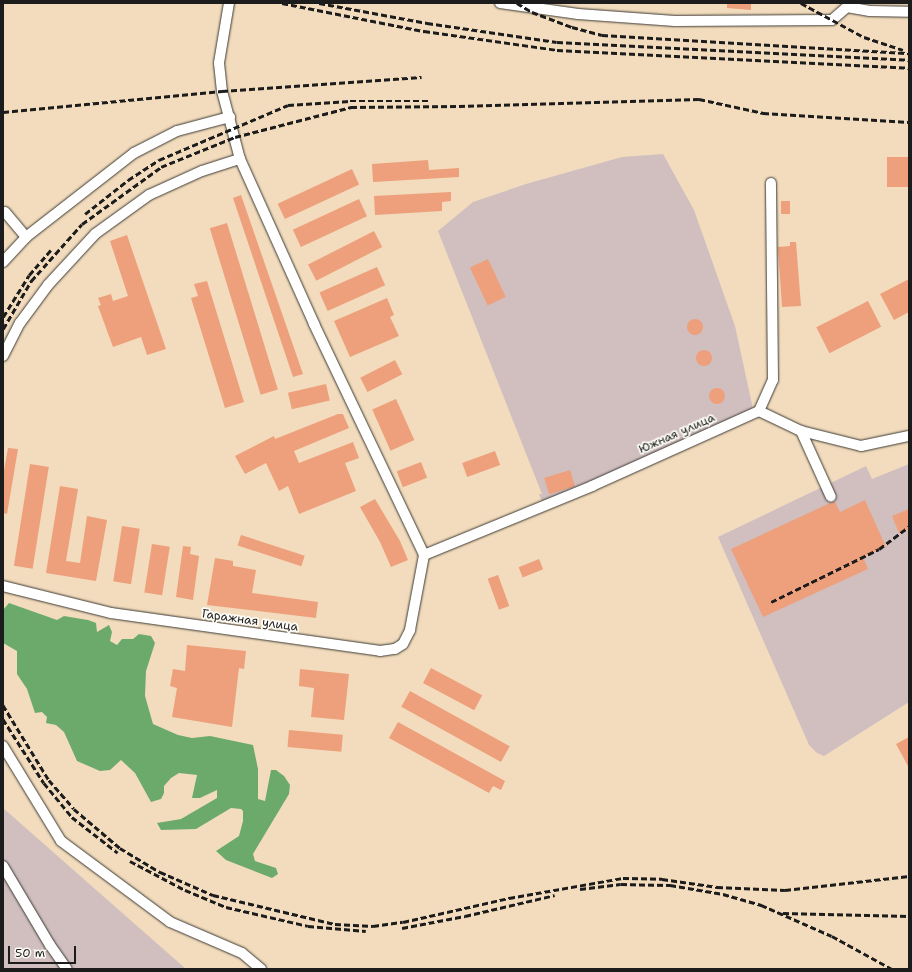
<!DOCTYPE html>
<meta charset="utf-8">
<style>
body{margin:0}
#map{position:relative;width:912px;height:972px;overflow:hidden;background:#f2dcbd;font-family:"Shantell Sans",sans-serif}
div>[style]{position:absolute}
.industrial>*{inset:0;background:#d1bfbf}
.forest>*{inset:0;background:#6caa6c}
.building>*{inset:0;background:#eda07b;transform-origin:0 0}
.round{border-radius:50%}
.roads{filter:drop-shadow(0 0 1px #3c3934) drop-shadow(0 0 1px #3c3934)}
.minor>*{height:10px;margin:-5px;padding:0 5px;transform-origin:5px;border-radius:5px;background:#fff}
.rail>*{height:2.5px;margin-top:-1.25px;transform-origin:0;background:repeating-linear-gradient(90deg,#1c1c1c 0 6px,transparent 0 9px)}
span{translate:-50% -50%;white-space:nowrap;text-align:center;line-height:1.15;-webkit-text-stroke:3.5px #fdfcf7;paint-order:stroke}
.street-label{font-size:12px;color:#1c1c1c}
.frame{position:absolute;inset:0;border:4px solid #1c1c1c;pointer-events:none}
.scale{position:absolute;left:8px;top:946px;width:68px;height:18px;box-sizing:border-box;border:2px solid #1c1c1c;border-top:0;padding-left:5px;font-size:12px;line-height:14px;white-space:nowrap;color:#1c1c1c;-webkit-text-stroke:3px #fdfcf7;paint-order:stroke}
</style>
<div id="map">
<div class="industrial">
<i style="clip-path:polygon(663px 154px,694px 210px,735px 326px,755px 418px,543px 504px,539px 494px,542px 494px,438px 231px,473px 202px,526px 184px,622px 157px)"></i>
<i style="clip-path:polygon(909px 464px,909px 702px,824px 756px,817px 753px,809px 745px,718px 537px,866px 466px,872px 479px)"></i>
<i style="clip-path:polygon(3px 808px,186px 969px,3px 969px)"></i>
</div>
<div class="forest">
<i style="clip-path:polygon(9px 603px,57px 620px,64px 616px,88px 620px,96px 623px,97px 632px,109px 625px,112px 632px,110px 641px,117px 645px,122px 639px,133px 639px,139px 634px,151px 636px,155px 643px,146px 671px,145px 696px,153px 724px,178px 735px,192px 738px,210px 736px,253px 745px,258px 769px,258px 799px,265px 801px,271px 770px,276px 770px,284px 776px,290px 785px,289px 794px,253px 854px,255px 861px,276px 868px,278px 874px,272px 878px,226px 860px,216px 851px,239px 836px,243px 821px,243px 811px,241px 809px,231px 808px,196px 829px,161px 830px,157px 823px,181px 819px,217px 798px,217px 790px,200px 798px,192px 798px,197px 775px,179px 773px,171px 778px,164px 786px,164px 793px,161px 799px,151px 802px,135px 773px,121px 760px,110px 770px,100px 771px,77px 761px,64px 732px,56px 725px,46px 723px,47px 717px,42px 712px,35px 713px,27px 689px,17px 674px,17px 651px,3px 643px,3px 610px)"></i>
</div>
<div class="building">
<i style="clip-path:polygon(727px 3px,751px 3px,751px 10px,727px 8px)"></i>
<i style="left:887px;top:157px;width:22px;height:30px"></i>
<i style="clip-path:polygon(428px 160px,429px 170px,459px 168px,459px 177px,373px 182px,372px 164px)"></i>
<i style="left:352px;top:169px;width:17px;height:82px;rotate:65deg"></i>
<i style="clip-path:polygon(451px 192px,451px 201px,442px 202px,442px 211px,375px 215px,374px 196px)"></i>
<i style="clip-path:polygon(241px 195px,303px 374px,293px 377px,233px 198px)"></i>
<i style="left:359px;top:199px;width:19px;height:73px;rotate:65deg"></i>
<i style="left:781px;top:201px;width:9px;height:13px"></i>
<i style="left:227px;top:223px;width:174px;height:18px;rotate:73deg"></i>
<i style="left:374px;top:231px;width:18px;height:74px;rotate:63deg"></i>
<i style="clip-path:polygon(127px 235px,166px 349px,147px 355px,141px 337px,113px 347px,98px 306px,101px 305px,98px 298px,111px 294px,113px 301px,128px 296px,110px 241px)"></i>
<i style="clip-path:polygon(790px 242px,796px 242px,801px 306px,782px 307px,778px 247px,790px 246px)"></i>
<i style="left:488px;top:259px;width:42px;height:20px;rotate:65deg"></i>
<i style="left:377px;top:267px;width:20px;height:63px;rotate:66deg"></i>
<i style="clip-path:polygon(909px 279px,909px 312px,894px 320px,880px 294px)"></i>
<i style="clip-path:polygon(207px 281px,244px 402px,225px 408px,191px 298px,198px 296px,194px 284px)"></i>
<i style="clip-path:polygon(387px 298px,394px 315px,390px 317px,399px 336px,350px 357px,334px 321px)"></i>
<i style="left:868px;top:301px;width:29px;height:58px;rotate:63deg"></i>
<i class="round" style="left:687px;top:319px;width:16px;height:16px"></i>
<i class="round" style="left:696px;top:350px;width:16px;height:16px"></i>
<i style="left:395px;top:360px;width:16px;height:39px;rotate:63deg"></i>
<i style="left:326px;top:384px;width:17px;height:39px;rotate:77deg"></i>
<i class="round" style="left:709px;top:388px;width:16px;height:16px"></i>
<i style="left:396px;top:399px;width:45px;height:26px;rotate:66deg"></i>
<i style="clip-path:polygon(338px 414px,343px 414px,349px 428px,294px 451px,299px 463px,353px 442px,359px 458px,345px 463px,356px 491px,299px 514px,288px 486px,279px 491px,266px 463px,245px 474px,235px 456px,274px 436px,275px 439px)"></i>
<i style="clip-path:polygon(8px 448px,18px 449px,7px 514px,3px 513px,3px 476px)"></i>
<i style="left:495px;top:451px;width:15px;height:35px;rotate:70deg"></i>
<i style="left:421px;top:462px;width:17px;height:26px;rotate:69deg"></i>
<i style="left:30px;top:464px;width:19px;height:103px;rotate:9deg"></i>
<i style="left:570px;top:470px;width:17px;height:27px;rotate:73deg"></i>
<i style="clip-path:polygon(60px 486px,78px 489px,66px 561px,80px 563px,87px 516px,107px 520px,96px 581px,46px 573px)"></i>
<i style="clip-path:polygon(375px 499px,400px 541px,408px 560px,391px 567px,380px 542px,360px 507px)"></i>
<i style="clip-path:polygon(865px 500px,886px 547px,863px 557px,868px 569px,763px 617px,731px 549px,830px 503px,835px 502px,840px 512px)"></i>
<i style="clip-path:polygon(909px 509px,909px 529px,899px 533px,892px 516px)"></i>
<i style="left:122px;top:526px;width:18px;height:56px;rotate:9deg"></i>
<i style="left:241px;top:535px;width:67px;height:11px;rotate:18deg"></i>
<i style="left:152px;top:544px;width:18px;height:49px;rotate:9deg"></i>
<i style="clip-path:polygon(183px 546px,191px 547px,190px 554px,199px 556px,193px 600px,176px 597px)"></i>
<i style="clip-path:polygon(215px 558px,233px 561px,233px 566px,256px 570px,252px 593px,318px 602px,316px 618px,207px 605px)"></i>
<i style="left:539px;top:559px;width:11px;height:22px;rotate:68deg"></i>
<i style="left:498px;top:575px;width:33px;height:11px;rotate:70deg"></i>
<i style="clip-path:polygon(187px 645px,246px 651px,244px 669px,239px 668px,232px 727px,172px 717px,177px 688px,170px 686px,173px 669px,185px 671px)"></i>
<i style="left:431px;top:668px;width:58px;height:17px;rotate:28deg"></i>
<i style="clip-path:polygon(300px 669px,349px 674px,344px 720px,311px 717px,314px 688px,299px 686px)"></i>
<i style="left:410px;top:691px;width:114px;height:18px;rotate:29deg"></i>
<i style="clip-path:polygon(398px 722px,505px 781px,501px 790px,493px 786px,489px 793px,389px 738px)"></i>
<i style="left:289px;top:730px;width:54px;height:17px;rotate:5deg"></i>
<i style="clip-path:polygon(909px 737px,909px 768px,896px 744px)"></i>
</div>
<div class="roads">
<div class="minor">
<i style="left:229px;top:3px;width:61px;rotate:99.5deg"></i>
<i style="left:219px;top:63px;width:28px;rotate:84deg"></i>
<i style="left:222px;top:91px;width:70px;rotate:75.2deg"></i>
<i style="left:240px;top:159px;width:181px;rotate:65.8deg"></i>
<i style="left:314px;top:324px;width:256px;rotate:64.5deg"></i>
<i style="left:500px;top:3px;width:79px;rotate:8deg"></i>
<i style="left:578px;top:14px;width:97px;rotate:4.1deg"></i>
<i style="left:675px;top:21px;width:157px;rotate:-0.4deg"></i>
<i style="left:832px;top:20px;width:20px;rotate:-41deg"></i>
<i style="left:847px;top:7px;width:23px;rotate:10deg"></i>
<i style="left:870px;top:11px;width:39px;rotate:1deg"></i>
<i style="left:5px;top:212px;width:33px;rotate:50deg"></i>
<i style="left:3px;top:262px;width:34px;rotate:-47deg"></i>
<i style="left:26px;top:237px;width:137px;rotate:-37.9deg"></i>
<i style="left:134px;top:153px;width:48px;rotate:-27.1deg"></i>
<i style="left:177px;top:131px;width:55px;rotate:-14.8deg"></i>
<i style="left:3px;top:356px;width:37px;rotate:-63deg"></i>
<i style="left:20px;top:323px;width:47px;rotate:-53.6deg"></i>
<i style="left:48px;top:285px;width:69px;rotate:-47.3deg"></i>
<i style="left:95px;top:234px;width:67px;rotate:-35.8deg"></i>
<i style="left:149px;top:195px;width:58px;rotate:-24.4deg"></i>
<i style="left:202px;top:171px;width:40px;rotate:-18deg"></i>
<i style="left:759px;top:411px;width:34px;rotate:-66deg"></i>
<i style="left:773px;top:380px;width:197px;rotate:-90.6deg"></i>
<i style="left:801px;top:431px;width:72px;rotate:65.6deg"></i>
<i style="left:424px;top:555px;width:182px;rotate:-22.3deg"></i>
<i style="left:592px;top:486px;width:183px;rotate:-24.2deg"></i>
<i style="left:759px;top:411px;width:47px;rotate:25.5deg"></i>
<i style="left:801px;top:431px;width:62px;rotate:14deg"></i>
<i style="left:861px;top:446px;width:49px;rotate:-11.8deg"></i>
<i style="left:3px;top:586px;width:111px;rotate:14deg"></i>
<i style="left:111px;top:613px;width:272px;rotate:8deg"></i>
<i style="left:380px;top:651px;width:15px;rotate:-8deg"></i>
<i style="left:395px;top:649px;width:9px;rotate:-32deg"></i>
<i style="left:403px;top:644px;width:16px;rotate:-63deg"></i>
<i style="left:410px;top:630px;width:76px;rotate:-79.4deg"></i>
<i style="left:3px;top:746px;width:111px;rotate:58.6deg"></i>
<i style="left:61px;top:841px;width:136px;rotate:36.6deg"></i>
<i style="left:170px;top:922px;width:78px;rotate:23.3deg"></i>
<i style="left:242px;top:953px;width:25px;rotate:40deg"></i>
<i style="left:3px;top:866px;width:92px;rotate:59.3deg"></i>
<i style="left:50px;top:945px;width:29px;rotate:55deg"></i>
</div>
</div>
<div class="rail">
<i style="left:282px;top:3px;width:145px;rotate:11.2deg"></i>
<i style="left:424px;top:31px;width:134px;rotate:8.1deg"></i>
<i style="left:557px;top:50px;width:352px;rotate:2.9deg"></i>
<i style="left:319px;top:3px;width:110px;rotate:10.5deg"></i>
<i style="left:427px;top:23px;width:131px;rotate:8.3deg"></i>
<i style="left:557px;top:42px;width:352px;rotate:2.9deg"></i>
<i style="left:517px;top:3px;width:17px;rotate:31deg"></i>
<i style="left:532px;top:12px;width:43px;rotate:20.6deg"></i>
<i style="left:572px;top:27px;width:31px;rotate:15deg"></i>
<i style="left:602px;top:35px;width:308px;rotate:3.4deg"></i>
<i style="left:801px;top:3px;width:72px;rotate:28.4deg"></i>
<i style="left:864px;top:37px;width:41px;rotate:18.4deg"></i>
<i style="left:3px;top:112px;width:220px;rotate:-5.5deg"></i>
<i style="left:222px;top:91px;width:200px;rotate:-4deg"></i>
<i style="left:85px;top:214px;width:55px;rotate:-38.3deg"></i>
<i style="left:128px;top:180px;width:37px;rotate:-33deg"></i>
<i style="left:159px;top:160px;width:140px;rotate:-23.1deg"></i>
<i style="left:288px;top:105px;width:62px;rotate:-3.7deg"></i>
<i style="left:350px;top:101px;width:80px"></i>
<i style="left:3px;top:317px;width:49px;rotate:-58.2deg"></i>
<i style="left:29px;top:275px;width:33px;rotate:-49deg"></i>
<i style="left:3px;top:329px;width:56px;rotate:-59.7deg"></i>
<i style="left:31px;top:281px;width:76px;rotate:-48.2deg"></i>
<i style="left:82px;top:224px;width:97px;rotate:-35.8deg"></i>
<i style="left:161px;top:167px;width:80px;rotate:-22.1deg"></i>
<i style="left:235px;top:137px;width:120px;rotate:-14.5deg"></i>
<i style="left:351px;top:107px;width:108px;rotate:-0.5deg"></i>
<i style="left:459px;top:106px;width:240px;rotate:-1.7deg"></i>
<i style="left:699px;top:99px;width:66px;rotate:12.3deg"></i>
<i style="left:763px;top:113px;width:146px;rotate:3.5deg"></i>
<i style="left:771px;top:602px;width:120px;rotate:-26.1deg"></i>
<i style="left:879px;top:549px;width:38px;rotate:-37deg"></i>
<i style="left:3px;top:705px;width:88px;rotate:58.5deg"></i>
<i style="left:49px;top:780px;width:38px;rotate:49deg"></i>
<i style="left:74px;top:809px;width:60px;rotate:40.3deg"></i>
<i style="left:120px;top:848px;width:47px;rotate:31deg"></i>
<i style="left:160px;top:872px;width:58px;rotate:23.5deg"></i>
<i style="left:213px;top:895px;width:125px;rotate:13.4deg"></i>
<i style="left:335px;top:924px;width:38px;rotate:3deg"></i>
<i style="left:373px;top:926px;width:30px;rotate:-8deg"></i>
<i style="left:403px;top:922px;width:109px;rotate:-12.8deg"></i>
<i style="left:509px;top:898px;width:116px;rotate:-10deg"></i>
<i style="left:623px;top:878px;width:39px;rotate:1deg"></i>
<i style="left:662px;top:879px;width:56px;rotate:8.3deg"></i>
<i style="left:717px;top:887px;width:68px;rotate:2.5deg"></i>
<i style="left:785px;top:890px;width:125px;rotate:-6.4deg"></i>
<i style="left:3px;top:719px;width:76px;rotate:57.4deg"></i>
<i style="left:44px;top:783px;width:44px;rotate:50.5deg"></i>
<i style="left:72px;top:817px;width:58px;rotate:38deg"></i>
<i style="left:130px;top:861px;width:62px;rotate:27.8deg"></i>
<i style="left:185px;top:890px;width:44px;rotate:22.5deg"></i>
<i style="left:226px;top:907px;width:84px;rotate:13deg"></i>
<i style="left:308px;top:926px;width:58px;rotate:4.9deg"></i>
<i style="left:580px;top:889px;width:41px;rotate:-7deg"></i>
<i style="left:621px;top:884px;width:49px;rotate:1.2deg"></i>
<i style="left:670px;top:885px;width:54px;rotate:9.6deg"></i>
<i style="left:723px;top:894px;width:40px;rotate:16deg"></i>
<i style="left:761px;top:905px;width:77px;rotate:23.6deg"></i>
<i style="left:832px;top:936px;width:68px;rotate:28.8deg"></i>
<i style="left:783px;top:913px;width:126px;rotate:1.4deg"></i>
<i style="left:402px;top:928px;width:64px;rotate:-10.8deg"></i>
<i style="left:465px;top:916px;width:92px;rotate:-13.1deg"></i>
</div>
<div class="street-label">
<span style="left:677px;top:434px;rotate:-24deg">Южная улица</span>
<span style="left:250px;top:621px;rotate:8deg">Гаражная улица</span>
</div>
<div class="frame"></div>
<div class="scale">50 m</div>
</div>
